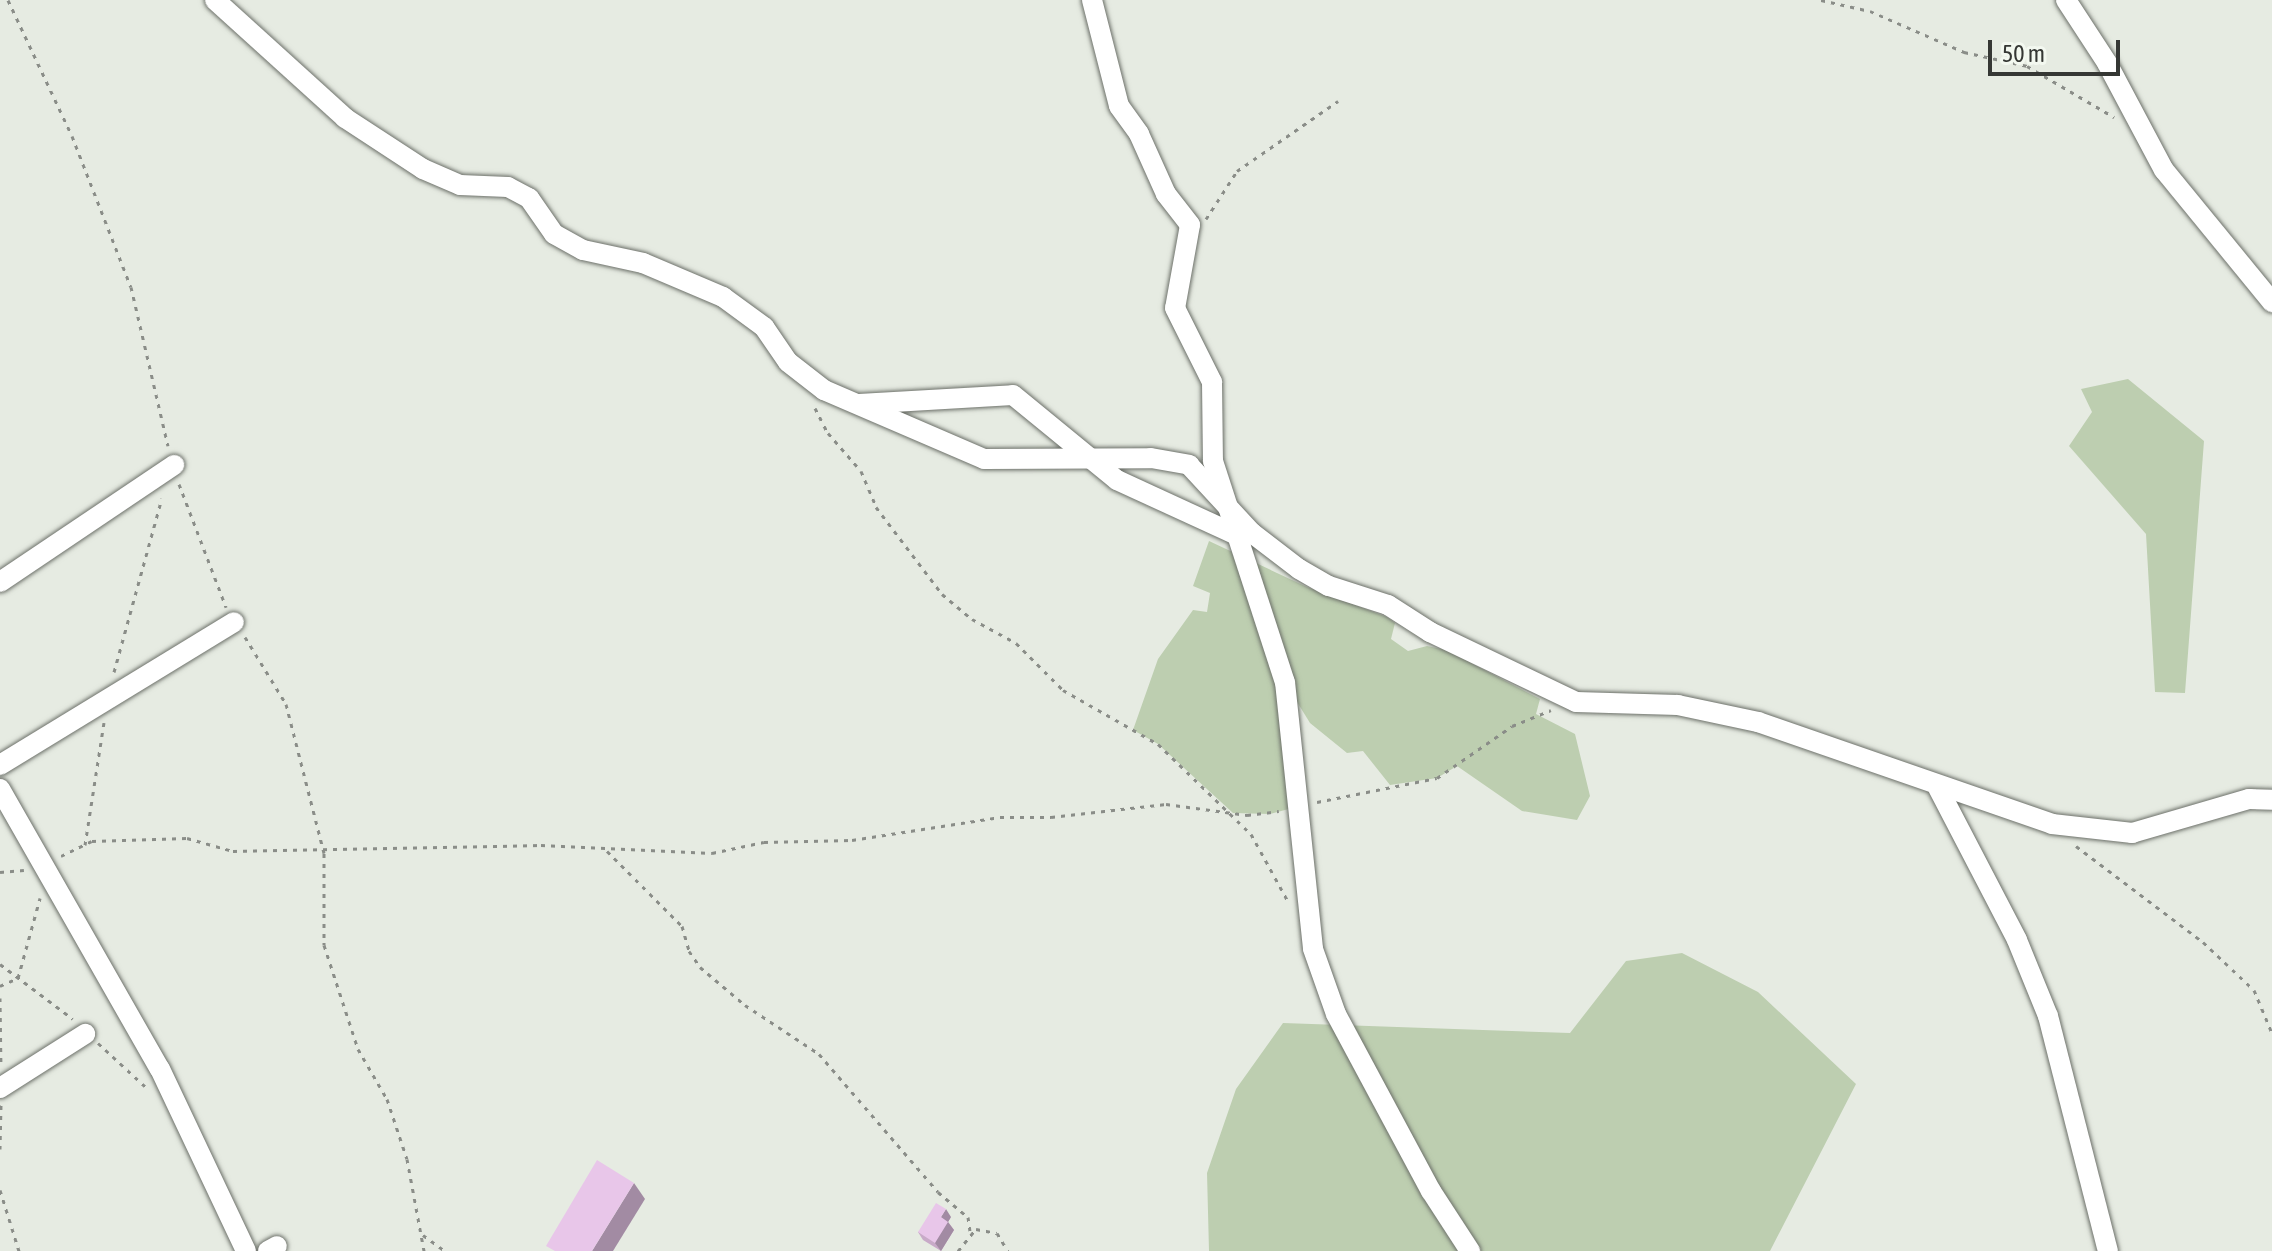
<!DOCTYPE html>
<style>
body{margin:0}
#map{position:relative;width:2272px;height:1251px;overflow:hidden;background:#e6ebe2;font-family:"Asap Condensed",sans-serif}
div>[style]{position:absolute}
.green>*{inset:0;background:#bdceb0}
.path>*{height:3px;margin-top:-1.5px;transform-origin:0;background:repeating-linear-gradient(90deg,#8a8d88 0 4px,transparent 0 10px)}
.roads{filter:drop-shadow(0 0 2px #6c7069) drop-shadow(0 0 2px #6c7069)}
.street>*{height:20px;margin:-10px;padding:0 10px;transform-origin:10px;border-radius:10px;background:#fff}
.wall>*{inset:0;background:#c8aac8}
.shaded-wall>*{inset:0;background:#a28ba3}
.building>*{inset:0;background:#e8c6e9}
span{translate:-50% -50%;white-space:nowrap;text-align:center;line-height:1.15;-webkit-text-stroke:6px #f3f8f0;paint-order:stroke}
.scale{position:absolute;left:1988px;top:40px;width:132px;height:36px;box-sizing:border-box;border:4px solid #353734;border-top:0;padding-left:10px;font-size:24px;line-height:28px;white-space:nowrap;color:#353734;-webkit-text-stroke:6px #f3f8f0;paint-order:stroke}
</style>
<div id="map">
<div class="green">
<i style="clip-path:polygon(2128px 379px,2204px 441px,2185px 693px,2155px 692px,2146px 534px,2069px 446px,2092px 412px,2081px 389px)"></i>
<i style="clip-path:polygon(1209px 541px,1307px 587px,1387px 617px,1395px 623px,1391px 639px,1408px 651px,1427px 646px,1446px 650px,1540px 699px,1536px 714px,1575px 734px,1590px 796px,1577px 820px,1522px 811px,1457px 766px,1437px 778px,1390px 785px,1363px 751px,1347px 753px,1310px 723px,1286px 684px,1296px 807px,1270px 814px,1233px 813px,1158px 744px,1133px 730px,1158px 659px,1193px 610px,1207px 612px,1210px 593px,1193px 586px)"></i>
<i style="clip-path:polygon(1682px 953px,1758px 992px,1856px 1084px,1770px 1251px,1209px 1251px,1207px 1173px,1236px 1089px,1283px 1023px,1570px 1033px,1626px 961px)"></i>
</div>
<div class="path">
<i style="left:8px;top:0;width:150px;rotate:64.8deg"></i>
<i style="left:72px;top:136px;width:162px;rotate:68.7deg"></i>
<i style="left:131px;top:287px;width:163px;rotate:76.9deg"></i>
<i style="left:1821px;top:0;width:50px;rotate:12.7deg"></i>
<i style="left:1870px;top:11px;width:103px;rotate:23.6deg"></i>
<i style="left:1964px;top:52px;width:65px;rotate:12.5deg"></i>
<i style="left:2027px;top:66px;width:101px;rotate:30.4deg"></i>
<i style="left:1206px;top:219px;width:57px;rotate:-57.1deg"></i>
<i style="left:1237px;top:171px;width:123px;rotate:-34.7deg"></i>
<i style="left:815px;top:408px;width:28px;rotate:63deg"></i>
<i style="left:828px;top:433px;width:50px;rotate:49deg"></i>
<i style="left:861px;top:471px;width:39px;rotate:67deg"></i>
<i style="left:876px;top:507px;width:109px;rotate:52.8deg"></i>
<i style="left:942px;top:594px;width:39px;rotate:40deg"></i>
<i style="left:972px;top:619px;width:50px;rotate:28.6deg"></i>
<i style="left:1016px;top:643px;width:66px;rotate:45deg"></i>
<i style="left:1063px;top:690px;width:109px;rotate:29.6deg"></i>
<i style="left:1158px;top:744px;width:129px;rotate:44.1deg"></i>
<i style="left:1251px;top:834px;width:79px;rotate:61.2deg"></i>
<i style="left:179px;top:484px;width:132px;rotate:69.1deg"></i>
<i style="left:245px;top:637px;width:79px;rotate:58.5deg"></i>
<i style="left:286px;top:704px;width:154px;rotate:75.7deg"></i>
<i style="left:324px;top:853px;width:92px;rotate:90deg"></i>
<i style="left:324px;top:945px;width:109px;rotate:71.9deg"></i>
<i style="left:358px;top:1049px;width:58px;rotate:59.9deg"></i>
<i style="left:387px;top:1099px;width:63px;rotate:71.6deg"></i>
<i style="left:407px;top:1159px;width:94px;rotate:79.5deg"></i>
<i style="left:114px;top:672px;width:180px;rotate:-74.6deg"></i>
<i style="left:1317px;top:802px;width:122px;rotate:-11.3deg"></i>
<i style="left:1437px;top:778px;width:91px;rotate:-34.7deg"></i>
<i style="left:1512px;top:726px;width:42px;rotate:-22.3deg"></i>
<i style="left:85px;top:845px;width:124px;rotate:-81.2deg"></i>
<i style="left:2076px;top:846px;width:159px;rotate:37.1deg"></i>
<i style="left:2203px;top:942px;width:70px;rotate:43.3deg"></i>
<i style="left:2254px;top:990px;width:47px;rotate:67.3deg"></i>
<i style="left:607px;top:851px;width:106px;rotate:45deg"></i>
<i style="left:682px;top:926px;width:26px;rotate:74deg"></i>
<i style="left:689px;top:951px;width:19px;rotate:55deg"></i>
<i style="left:700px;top:967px;width:59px;rotate:40.2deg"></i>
<i style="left:745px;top:1005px;width:89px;rotate:33.5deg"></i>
<i style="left:819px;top:1054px;width:182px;rotate:49.2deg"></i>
<i style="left:938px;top:1192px;width:39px;rotate:40deg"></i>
<i style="left:968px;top:1217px;width:14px;rotate:82deg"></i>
<i style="left:61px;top:856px;width:34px;rotate:-26deg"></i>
<i style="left:92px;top:841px;width:95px;rotate:-1.8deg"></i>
<i style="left:187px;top:838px;width:48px;rotate:15.8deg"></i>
<i style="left:233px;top:851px;width:308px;rotate:-1.1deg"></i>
<i style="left:541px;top:845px;width:171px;rotate:2.7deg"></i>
<i style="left:712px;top:853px;width:53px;rotate:-11.9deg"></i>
<i style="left:764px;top:842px;width:88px;rotate:-1.3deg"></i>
<i style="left:852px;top:840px;width:150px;rotate:-8.8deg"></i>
<i style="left:1000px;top:817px;width:51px"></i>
<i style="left:1051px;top:817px;width:116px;rotate:-6.4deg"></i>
<i style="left:1166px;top:804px;width:82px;rotate:7.7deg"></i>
<i style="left:1247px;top:815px;width:32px;rotate:-7deg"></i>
<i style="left:0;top:872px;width:24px;rotate:-5deg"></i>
<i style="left:0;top:964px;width:91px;rotate:37deg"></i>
<i style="left:0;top:986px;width:20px;rotate:-24deg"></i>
<i style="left:18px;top:978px;width:83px;rotate:-74.6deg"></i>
<i style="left:0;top:998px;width:68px;rotate:89.2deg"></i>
<i style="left:98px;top:1043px;width:68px;rotate:42.6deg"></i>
<i style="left:0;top:1149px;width:44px;rotate:-88.7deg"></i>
<i style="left:0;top:1190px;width:64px;rotate:72.7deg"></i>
<i style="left:423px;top:1235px;width:27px;rotate:36deg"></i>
<i style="left:958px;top:1251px;width:28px;rotate:-51deg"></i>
<i style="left:976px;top:1229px;width:21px;rotate:11deg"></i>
<i style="left:997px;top:1233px;width:21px;rotate:59deg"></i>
</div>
<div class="roads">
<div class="street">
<i style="left:215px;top:0;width:176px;rotate:42.2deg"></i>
<i style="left:345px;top:118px;width:93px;rotate:33.2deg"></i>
<i style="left:423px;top:169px;width:40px;rotate:23.4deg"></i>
<i style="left:460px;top:185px;width:48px;rotate:2.4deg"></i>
<i style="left:508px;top:187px;width:24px;rotate:28deg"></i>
<i style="left:529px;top:198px;width:44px;rotate:55.2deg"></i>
<i style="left:554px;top:234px;width:33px;rotate:29deg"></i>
<i style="left:583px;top:250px;width:61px;rotate:12.2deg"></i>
<i style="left:643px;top:263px;width:87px;rotate:23deg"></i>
<i style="left:723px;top:297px;width:51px;rotate:36.2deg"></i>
<i style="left:764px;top:327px;width:42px;rotate:55.6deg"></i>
<i style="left:788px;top:362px;width:46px;rotate:37.9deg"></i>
<i style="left:824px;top:390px;width:174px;rotate:23.3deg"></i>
<i style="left:984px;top:459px;width:167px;rotate:-0.3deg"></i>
<i style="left:1151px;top:458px;width:39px;rotate:10deg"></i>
<i style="left:1189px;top:465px;width:93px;rotate:47.2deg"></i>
<i style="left:1252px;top:533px;width:59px;rotate:37.5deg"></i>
<i style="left:1299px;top:569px;width:34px;rotate:30deg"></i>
<i style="left:1329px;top:586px;width:62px;rotate:17.9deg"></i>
<i style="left:1388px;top:605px;width:50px;rotate:32.7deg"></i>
<i style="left:1430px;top:632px;width:162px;rotate:25.6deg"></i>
<i style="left:1576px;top:702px;width:102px;rotate:1.7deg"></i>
<i style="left:1678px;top:705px;width:82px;rotate:12deg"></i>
<i style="left:1758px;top:722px;width:311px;rotate:19.1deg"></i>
<i style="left:2052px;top:824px;width:81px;rotate:6.4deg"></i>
<i style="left:2132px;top:833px;width:122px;rotate:-16.2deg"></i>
<i style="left:2249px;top:799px;width:23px;rotate:2deg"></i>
<i style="left:1092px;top:0;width:109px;rotate:75.7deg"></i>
<i style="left:1119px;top:106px;width:34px;rotate:54deg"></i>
<i style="left:1139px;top:134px;width:66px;rotate:65.8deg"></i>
<i style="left:1166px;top:194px;width:39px;rotate:52deg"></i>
<i style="left:1190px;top:225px;width:84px;rotate:100.2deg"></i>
<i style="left:1175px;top:308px;width:83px;rotate:63.4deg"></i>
<i style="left:1212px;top:382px;width:79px;rotate:89.3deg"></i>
<i style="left:1213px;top:461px;width:232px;rotate:72deg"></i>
<i style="left:1285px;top:682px;width:268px;rotate:84deg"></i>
<i style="left:1313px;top:949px;width:69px;rotate:70.5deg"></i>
<i style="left:1336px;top:1014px;width:201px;rotate:61.8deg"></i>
<i style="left:1431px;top:1191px;width:72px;rotate:57deg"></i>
<i style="left:2066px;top:0;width:75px;rotate:56.9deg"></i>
<i style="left:2107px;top:63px;width:121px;rotate:62deg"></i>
<i style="left:2164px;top:170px;width:171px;rotate:50.7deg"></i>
<i style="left:859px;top:404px;width:154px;rotate:-3.3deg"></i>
<i style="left:1013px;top:395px;width:134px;rotate:39.3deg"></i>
<i style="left:1117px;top:480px;width:139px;rotate:24.7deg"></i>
<i style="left:0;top:582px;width:210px;rotate:-33.9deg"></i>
<i style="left:0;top:765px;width:274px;rotate:-31.4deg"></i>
<i style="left:1938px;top:788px;width:171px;rotate:62.5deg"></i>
<i style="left:2017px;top:940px;width:82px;rotate:67.8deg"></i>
<i style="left:2048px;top:1016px;width:243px;rotate:75.7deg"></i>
<i style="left:0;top:789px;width:322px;rotate:60.3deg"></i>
<i style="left:160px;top:1069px;width:201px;rotate:64.7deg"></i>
<i style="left:0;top:1088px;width:101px;rotate:-32.4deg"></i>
<i style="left:268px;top:1251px;width:10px;rotate:-29deg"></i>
</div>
</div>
<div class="wall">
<i style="clip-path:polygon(951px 1217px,948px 1222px,954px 1230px,941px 1251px,923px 1240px,918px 1232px)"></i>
</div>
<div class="shaded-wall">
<i style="clip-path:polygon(634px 1183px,645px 1199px,613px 1251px,592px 1251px)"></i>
<i style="clip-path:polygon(946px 1209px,951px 1217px,948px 1222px,954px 1230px,941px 1251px,935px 1243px,941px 1217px)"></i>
</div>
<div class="building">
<i style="clip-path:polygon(597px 1160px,634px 1183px,592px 1251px,555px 1251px,546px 1246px)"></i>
<i style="clip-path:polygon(936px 1203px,946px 1209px,941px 1217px,948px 1222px,935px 1243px,918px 1232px)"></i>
</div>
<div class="scale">50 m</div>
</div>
